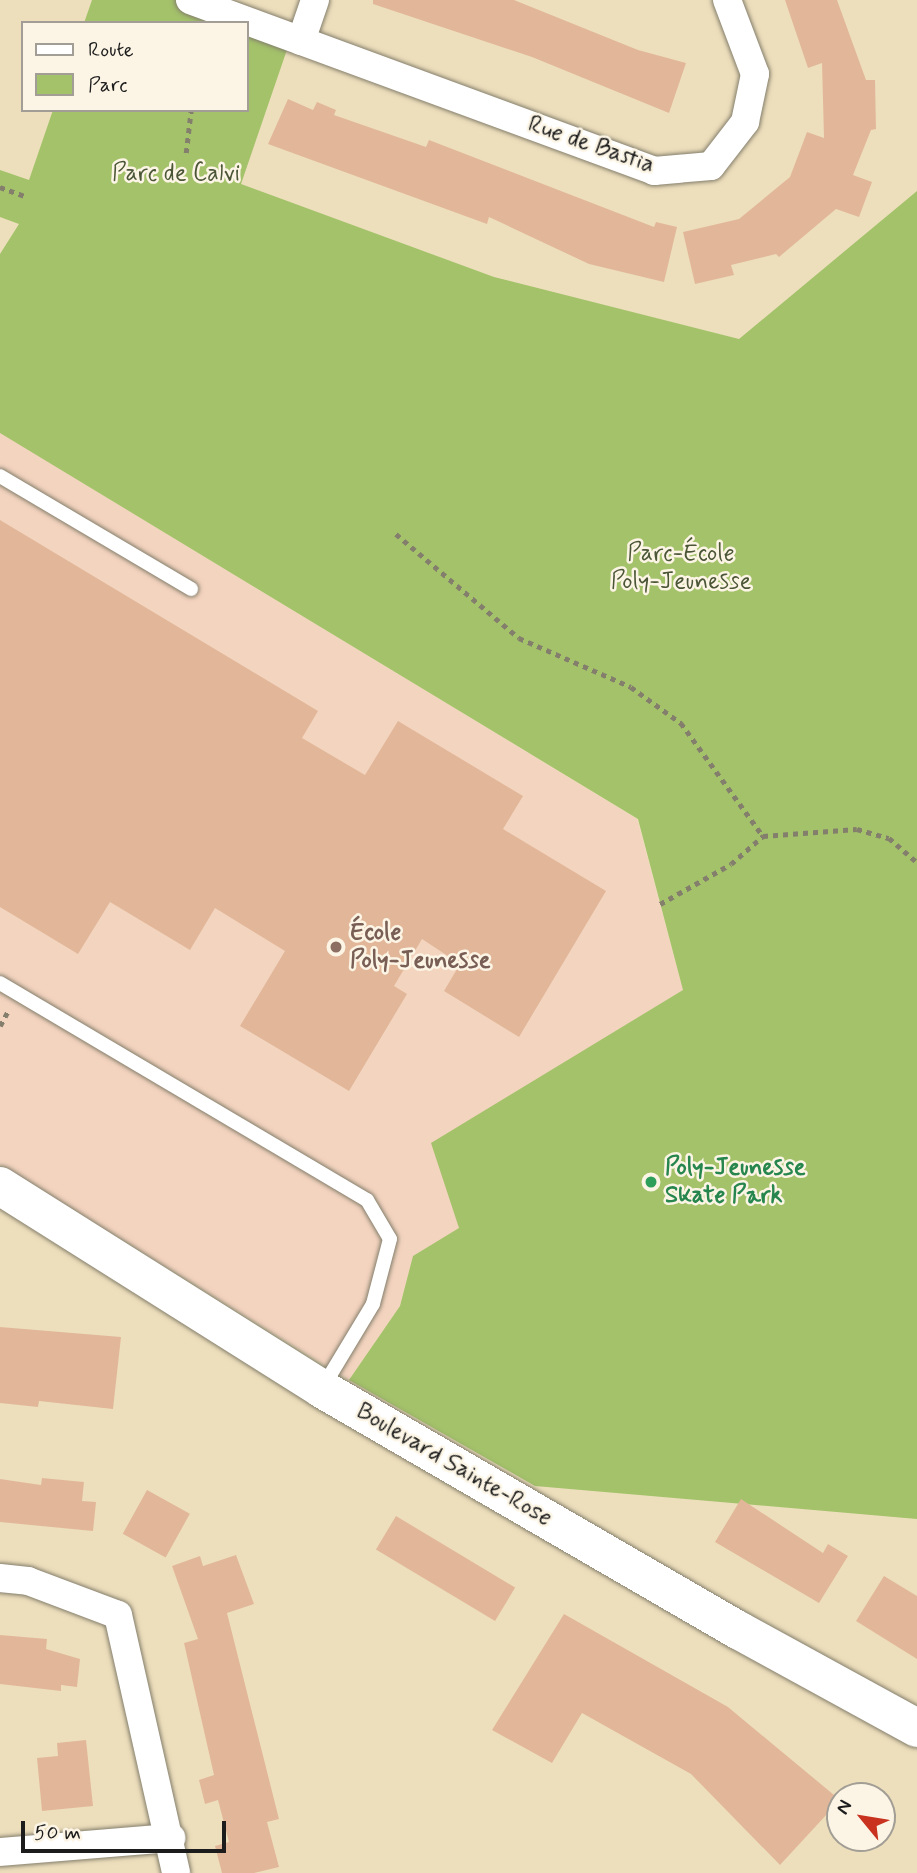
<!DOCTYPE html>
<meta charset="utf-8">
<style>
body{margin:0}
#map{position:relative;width:917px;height:1873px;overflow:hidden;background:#eddfbc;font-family:Mynerve,sans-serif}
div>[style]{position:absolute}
.built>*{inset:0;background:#f3d4bf}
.green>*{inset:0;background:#a3c26a}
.building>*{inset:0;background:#e2b799;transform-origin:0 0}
.path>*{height:4.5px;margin-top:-2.25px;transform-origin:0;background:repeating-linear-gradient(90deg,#847e6c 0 5px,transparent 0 10px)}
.roads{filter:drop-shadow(0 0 2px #847e6c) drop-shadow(0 0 2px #847e6c)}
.lane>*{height:14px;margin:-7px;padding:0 7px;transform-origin:7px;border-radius:7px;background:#fff}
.street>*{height:28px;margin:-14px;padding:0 14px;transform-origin:14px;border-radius:14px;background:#fff}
.secondary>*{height:38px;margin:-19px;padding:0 19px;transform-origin:19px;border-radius:19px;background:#fff}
.dots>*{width:19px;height:19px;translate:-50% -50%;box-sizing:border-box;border:4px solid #fcf5e5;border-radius:50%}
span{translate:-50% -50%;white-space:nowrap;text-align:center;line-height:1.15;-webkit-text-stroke:5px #fcf5e5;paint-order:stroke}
.street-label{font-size:24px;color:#1c1c1c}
.park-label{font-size:24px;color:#4b5637}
.education-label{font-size:24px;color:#785e54;font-weight:700}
.left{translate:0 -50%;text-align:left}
.leisure-label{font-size:24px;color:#27864d;font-weight:700}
.legend{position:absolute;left:21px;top:21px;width:228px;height:91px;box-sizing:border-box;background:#fcf5e5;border:2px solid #a29e95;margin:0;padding:9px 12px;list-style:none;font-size:21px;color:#1c1c1c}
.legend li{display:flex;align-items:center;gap:14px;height:35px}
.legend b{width:35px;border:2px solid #a29e95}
.north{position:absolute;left:826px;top:1782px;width:70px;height:70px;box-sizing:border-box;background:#fcf5e5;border:2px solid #a29e95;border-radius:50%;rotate:300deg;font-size:19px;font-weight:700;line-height:28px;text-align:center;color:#1c1c1c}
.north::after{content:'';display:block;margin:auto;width:24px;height:32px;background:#c8321e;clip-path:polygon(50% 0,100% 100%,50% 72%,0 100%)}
.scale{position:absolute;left:21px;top:1821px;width:205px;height:32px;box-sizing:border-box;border:4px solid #1c1c1c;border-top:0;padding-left:9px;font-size:21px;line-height:24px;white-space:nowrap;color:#1c1c1c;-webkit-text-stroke:5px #fcf5e5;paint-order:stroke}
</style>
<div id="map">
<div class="built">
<i style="clip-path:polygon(0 433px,637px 819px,683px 990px,432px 1143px,460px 1228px,413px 1256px,400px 1306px,349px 1380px,0 1164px)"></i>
</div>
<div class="green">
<i style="clip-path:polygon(92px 0,189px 0,291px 38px,241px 184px,494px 277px,739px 339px,917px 191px,917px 1519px,535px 1486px,349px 1380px,400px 1306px,413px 1256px,459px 1228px,431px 1143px,683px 990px,638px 819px,0 433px,0 254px,19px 224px,0 217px,0 170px,29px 180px,53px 110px,247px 110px,247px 23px,84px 23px)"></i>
</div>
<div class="building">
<i style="clip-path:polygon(373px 0,514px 0,638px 50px,686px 63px,669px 113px,532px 57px,373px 4px)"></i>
<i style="clip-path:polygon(785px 0,837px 0,866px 80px,875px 80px,876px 129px,871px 130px,853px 175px,872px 182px,859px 217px,836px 209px,779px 257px,776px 254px,731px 265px,734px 275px,695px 284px,683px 232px,739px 219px,790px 177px,807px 132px,824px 138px,822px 63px,808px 68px)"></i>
<i style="clip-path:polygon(288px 99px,313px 110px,317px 102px,336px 110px,334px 115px,426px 147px,429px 140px,654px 227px,656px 222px,677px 227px,664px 282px,589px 264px,489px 217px,487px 224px,268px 144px)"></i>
<i style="clip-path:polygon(0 520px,318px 711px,302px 738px,365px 775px,398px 721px,523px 796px,503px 829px,606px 891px,519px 1037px,444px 991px,460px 964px,422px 939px,394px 986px,407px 994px,349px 1091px,240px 1026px,285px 951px,215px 908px,190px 950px,110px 902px,78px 954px,0 907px)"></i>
<i style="clip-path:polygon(0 1327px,121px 1337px,113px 1409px,39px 1401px,38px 1407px,0 1403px)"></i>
<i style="clip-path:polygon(42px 1478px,84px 1482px,82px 1501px,96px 1502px,93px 1531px,0 1522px,0 1479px,41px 1485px)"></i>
<i style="left:147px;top:1490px;width:49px;height:50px;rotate:29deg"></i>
<i style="clip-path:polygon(741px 1499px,823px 1553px,828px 1544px,848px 1556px,819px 1603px,715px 1542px)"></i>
<i style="left:396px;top:1516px;width:139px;height:39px;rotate:31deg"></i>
<i style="clip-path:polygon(236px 1555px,254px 1604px,227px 1613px,279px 1819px,267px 1822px,279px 1867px,254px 1873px,222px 1873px,215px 1846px,229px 1842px,218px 1800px,205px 1804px,199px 1780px,214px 1775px,184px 1643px,198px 1639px,172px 1566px,200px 1556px,203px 1566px)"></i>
<i style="clip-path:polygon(884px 1576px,917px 1596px,917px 1659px,856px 1621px)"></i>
<i style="clip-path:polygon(564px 1614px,728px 1707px,840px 1800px,780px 1865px,691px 1774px,582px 1713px,552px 1763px,492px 1730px)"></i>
<i style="clip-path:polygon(0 1635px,47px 1639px,46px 1649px,80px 1659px,77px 1687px,61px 1685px,61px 1691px,0 1684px)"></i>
<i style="clip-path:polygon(86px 1740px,93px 1806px,42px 1811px,37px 1758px,58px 1756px,57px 1743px)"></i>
</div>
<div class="path">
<i style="left:186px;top:153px;width:43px;rotate:-83.4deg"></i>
<i style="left:0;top:187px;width:29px;rotate:20deg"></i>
<i style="left:396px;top:534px;width:161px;rotate:40.2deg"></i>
<i style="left:519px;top:638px;width:122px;rotate:23.6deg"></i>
<i style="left:631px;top:687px;width:62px;rotate:35.8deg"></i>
<i style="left:681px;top:723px;width:140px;rotate:54deg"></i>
<i style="left:660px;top:904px;width:81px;rotate:-29.4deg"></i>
<i style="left:731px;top:864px;width:43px;rotate:-41.2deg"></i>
<i style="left:763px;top:836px;width:94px;rotate:-4.3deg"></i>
<i style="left:857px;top:829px;width:33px;rotate:16deg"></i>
<i style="left:889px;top:838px;width:37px;rotate:41deg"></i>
<i style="left:0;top:1026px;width:17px;rotate:-62deg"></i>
</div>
<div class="roads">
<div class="lane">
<i style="left:0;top:476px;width:222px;rotate:30.6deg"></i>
<i style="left:0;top:983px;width:426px;rotate:30.6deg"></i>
<i style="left:367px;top:1200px;width:45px;rotate:59.5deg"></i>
<i style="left:390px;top:1239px;width:67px;rotate:104.7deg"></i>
<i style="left:373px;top:1304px;width:97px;rotate:121.1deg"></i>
</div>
<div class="street">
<i style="left:190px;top:0;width:495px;rotate:20.2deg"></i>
<i style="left:654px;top:171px;width:57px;rotate:-5deg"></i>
<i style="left:711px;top:166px;width:56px;rotate:-52.3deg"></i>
<i style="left:745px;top:122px;width:49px;rotate:-78.2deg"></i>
<i style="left:755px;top:74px;width:79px;rotate:-110.7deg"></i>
<i style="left:301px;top:41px;width:43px;rotate:-71.1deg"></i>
<i style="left:0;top:1578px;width:28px;rotate:6deg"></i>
<i style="left:28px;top:1581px;width:96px;rotate:20.7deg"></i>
<i style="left:118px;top:1615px;width:264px;rotate:77.3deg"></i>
<i style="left:0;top:1852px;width:172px;rotate:-4.7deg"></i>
</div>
<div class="secondary">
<i style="left:0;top:1186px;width:381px;rotate:32.2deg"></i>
<i style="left:322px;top:1389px;width:481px;rotate:30.1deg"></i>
<i style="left:738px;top:1630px;width:204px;rotate:28.7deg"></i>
</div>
</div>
<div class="dots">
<i style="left:336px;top:947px;background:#8d6e63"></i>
<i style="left:651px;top:1182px;background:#2e9e5b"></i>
</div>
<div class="street-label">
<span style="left:591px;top:145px;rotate:19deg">Rue de Bastia</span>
<span style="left:454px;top:1465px;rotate:30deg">Boulevard Sainte-Rose</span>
</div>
<div class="park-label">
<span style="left:176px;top:174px">Parc de Calvi</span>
<span style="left:681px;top:568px">Parc-École<br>Poly-Jeunesse</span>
</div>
<div class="education-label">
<span class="left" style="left:350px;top:947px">École<br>Poly-Jeunesse</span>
</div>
<div class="leisure-label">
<span class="left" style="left:665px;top:1182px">Poly-Jeunesse<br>Skate Park</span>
</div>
<ul class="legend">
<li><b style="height:9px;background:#fff"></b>Route</li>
<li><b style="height:19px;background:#a3c26a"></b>Parc</li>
</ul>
<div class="north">N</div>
<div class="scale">50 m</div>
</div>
